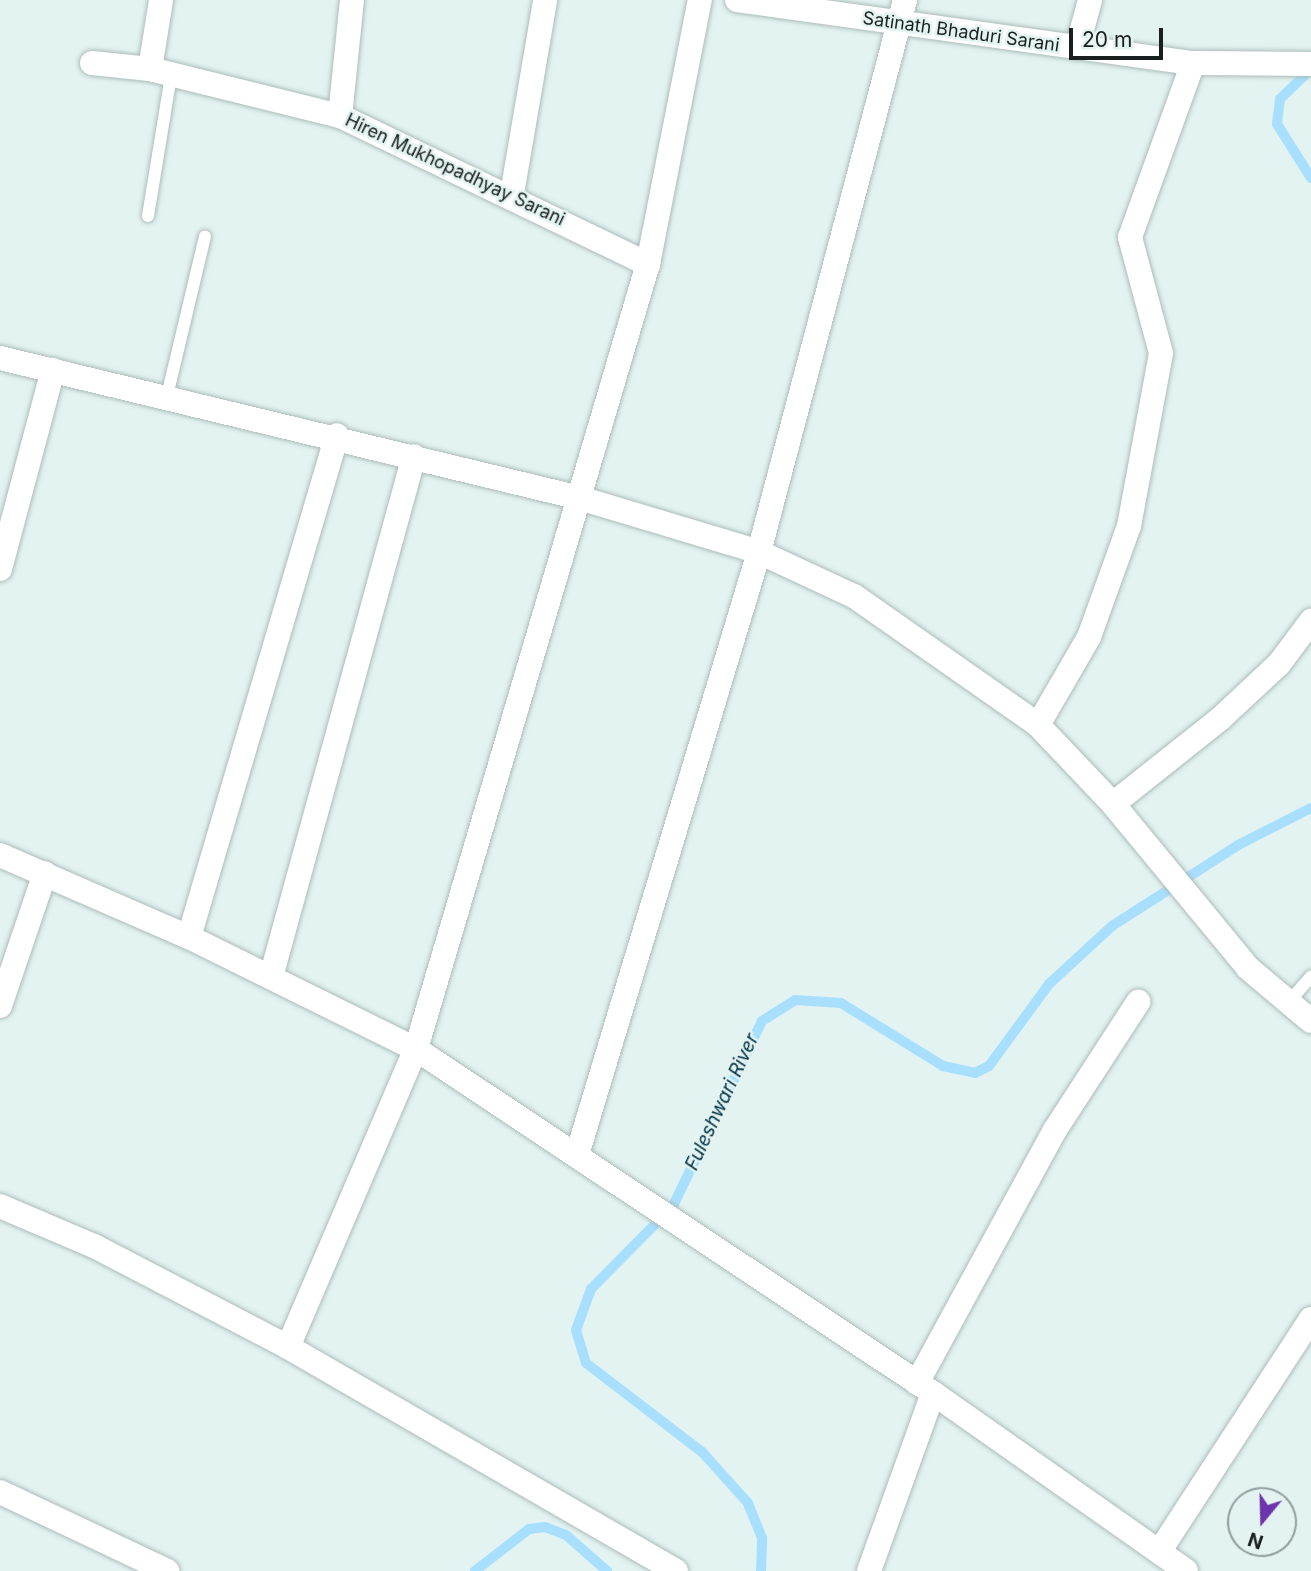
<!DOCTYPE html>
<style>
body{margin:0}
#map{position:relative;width:1311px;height:1571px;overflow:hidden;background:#e2f3f1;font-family:Inter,sans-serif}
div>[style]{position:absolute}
.stream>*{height:10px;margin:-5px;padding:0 5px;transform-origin:5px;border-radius:5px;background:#a8dfff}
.roads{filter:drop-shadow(0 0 2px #acbcba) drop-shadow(0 0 2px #acbcba)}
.lane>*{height:12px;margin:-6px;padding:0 6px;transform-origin:6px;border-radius:6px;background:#fff}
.street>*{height:24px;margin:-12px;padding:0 12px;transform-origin:12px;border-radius:12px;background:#fff}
span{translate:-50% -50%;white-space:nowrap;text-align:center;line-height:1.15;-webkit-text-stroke:5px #e2f3f1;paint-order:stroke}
.street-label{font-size:18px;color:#191f1e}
.water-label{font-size:19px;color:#023146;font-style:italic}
.north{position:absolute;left:1227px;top:1487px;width:70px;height:70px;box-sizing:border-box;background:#e2f3f1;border:2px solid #929e9d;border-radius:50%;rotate:199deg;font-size:19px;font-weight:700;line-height:28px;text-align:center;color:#191f1e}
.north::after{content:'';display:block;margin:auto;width:24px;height:32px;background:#6d35ac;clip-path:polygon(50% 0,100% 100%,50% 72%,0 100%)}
.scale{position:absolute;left:1069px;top:28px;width:94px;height:32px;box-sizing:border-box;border:4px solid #191f1e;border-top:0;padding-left:9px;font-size:21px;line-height:24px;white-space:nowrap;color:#191f1e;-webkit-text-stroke:5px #e2f3f1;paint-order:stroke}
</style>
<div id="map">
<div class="stream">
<i style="left:1311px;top:69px;width:43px;rotate:135.9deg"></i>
<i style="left:1280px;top:99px;width:25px;rotate:97deg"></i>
<i style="left:1277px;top:124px;width:64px;rotate:57.8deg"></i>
<i style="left:475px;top:1571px;width:68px;rotate:-37.9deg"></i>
<i style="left:529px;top:1529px;width:16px;rotate:-7deg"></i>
<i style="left:545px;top:1527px;width:22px;rotate:21deg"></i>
<i style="left:566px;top:1535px;width:55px;rotate:41.3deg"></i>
<i style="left:761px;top:1571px;width:33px;rotate:-88deg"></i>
<i style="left:762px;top:1538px;width:38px;rotate:-112deg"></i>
<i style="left:748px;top:1503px;width:69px;rotate:-132deg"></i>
<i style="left:702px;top:1452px;width:146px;rotate:-142.5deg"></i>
<i style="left:586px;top:1363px;width:34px;rotate:-107deg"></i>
<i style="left:576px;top:1330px;width:44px;rotate:-69.9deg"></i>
<i style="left:591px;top:1289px;width:117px;rotate:-45.3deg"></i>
<i style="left:673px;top:1206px;width:205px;rotate:-64.3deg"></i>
<i style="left:762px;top:1021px;width:39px;rotate:-32deg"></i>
<i style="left:795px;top:1000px;width:46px;rotate:3.7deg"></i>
<i style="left:841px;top:1003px;width:120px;rotate:31.7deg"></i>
<i style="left:943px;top:1066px;width:33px;rotate:12deg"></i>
<i style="left:975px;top:1073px;width:16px;rotate:-27deg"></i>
<i style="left:989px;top:1066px;width:102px;rotate:-53.8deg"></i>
<i style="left:1049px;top:984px;width:86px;rotate:-42.6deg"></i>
<i style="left:1112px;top:926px;width:150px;rotate:-32.7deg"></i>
<i style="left:1238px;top:845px;width:82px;rotate:-26.9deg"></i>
</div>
<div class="roads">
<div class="lane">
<i style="left:148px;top:216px;width:143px;rotate:-80.7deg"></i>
<i style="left:167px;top:396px;width:164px;rotate:-76.6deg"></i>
<i style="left:1288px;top:1003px;width:35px;rotate:-49deg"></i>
</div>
<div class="street">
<i style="left:737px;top:0;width:460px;rotate:7.9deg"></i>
<i style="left:1193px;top:63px;width:118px;rotate:0.5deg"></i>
<i style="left:1077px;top:48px;width:50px;rotate:-74.8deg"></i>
<i style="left:92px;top:63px;width:58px;rotate:5.9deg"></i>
<i style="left:150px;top:69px;width:196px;rotate:13.9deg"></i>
<i style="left:340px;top:116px;width:342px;rotate:25.7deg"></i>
<i style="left:150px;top:69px;width:70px;rotate:-80.9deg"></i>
<i style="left:340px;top:116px;width:117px;rotate:-84.1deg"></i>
<i style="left:512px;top:194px;width:197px;rotate:-80.3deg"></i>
<i style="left:0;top:358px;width:593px;rotate:13.57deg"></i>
<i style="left:576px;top:497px;width:191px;rotate:16.7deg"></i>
<i style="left:759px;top:552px;width:105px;rotate:24.9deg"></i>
<i style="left:854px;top:596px;width:225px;rotate:35deg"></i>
<i style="left:1038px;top:725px;width:109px;rotate:46.5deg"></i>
<i style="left:1113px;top:804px;width:212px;rotate:50.5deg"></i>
<i style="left:1248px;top:968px;width:82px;rotate:40.1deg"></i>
<i style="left:0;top:569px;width:206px;rotate:-75.1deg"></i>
<i style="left:1038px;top:725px;width:102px;rotate:-59.9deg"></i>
<i style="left:1089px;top:637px;width:118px;rotate:-70.2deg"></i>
<i style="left:1129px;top:526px;width:176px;rotate:-79.5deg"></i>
<i style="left:1161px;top:353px;width:120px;rotate:-105deg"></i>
<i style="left:1130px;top:237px;width:185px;rotate:-70.1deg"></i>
<i style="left:1113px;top:804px;width:138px;rotate:-38.5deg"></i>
<i style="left:1221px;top:718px;width:79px;rotate:-43deg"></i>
<i style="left:1279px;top:664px;width:54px;rotate:-53.3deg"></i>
<i style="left:0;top:855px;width:206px;rotate:23.5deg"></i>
<i style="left:189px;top:937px;width:253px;rotate:26.3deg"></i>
<i style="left:416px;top:1049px;width:621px;rotate:33.64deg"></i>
<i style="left:933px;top:1393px;width:309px;rotate:35.1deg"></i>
<i style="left:189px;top:937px;width:523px;rotate:-73.57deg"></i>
<i style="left:271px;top:977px;width:540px;rotate:-74.65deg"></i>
<i style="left:0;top:1006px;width:140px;rotate:-71.3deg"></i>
<i style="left:577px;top:1155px;width:630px;rotate:-73.2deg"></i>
<i style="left:759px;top:552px;width:571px;rotate:-75.18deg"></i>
<i style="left:0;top:1206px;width:102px;rotate:23.1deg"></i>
<i style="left:94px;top:1246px;width:219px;rotate:27.5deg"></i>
<i style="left:288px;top:1347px;width:448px;rotate:30deg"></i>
<i style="left:288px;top:1347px;width:324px;rotate:-66.8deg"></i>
<i style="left:416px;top:1049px;width:819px;rotate:-73.54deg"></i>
<i style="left:648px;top:264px;width:269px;rotate:-78.9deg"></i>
<i style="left:917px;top:1383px;width:288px;rotate:-61.4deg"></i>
<i style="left:1055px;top:1130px;width:153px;rotate:-57deg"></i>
<i style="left:0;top:1492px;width:185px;rotate:25.3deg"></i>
<i style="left:1159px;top:1552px;width:278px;rotate:-56.9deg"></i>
<i style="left:869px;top:1571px;width:189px;rotate:-70.2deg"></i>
</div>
</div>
<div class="street-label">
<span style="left:961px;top:32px;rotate:8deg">Satinath Bhaduri Sarani</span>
<span style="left:455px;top:170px;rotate:25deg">Hiren Mukhopadhyay Sarani</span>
</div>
<div class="water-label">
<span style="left:722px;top:1102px;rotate:-65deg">Fuleshwari River</span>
</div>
<div class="north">N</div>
<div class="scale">20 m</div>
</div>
